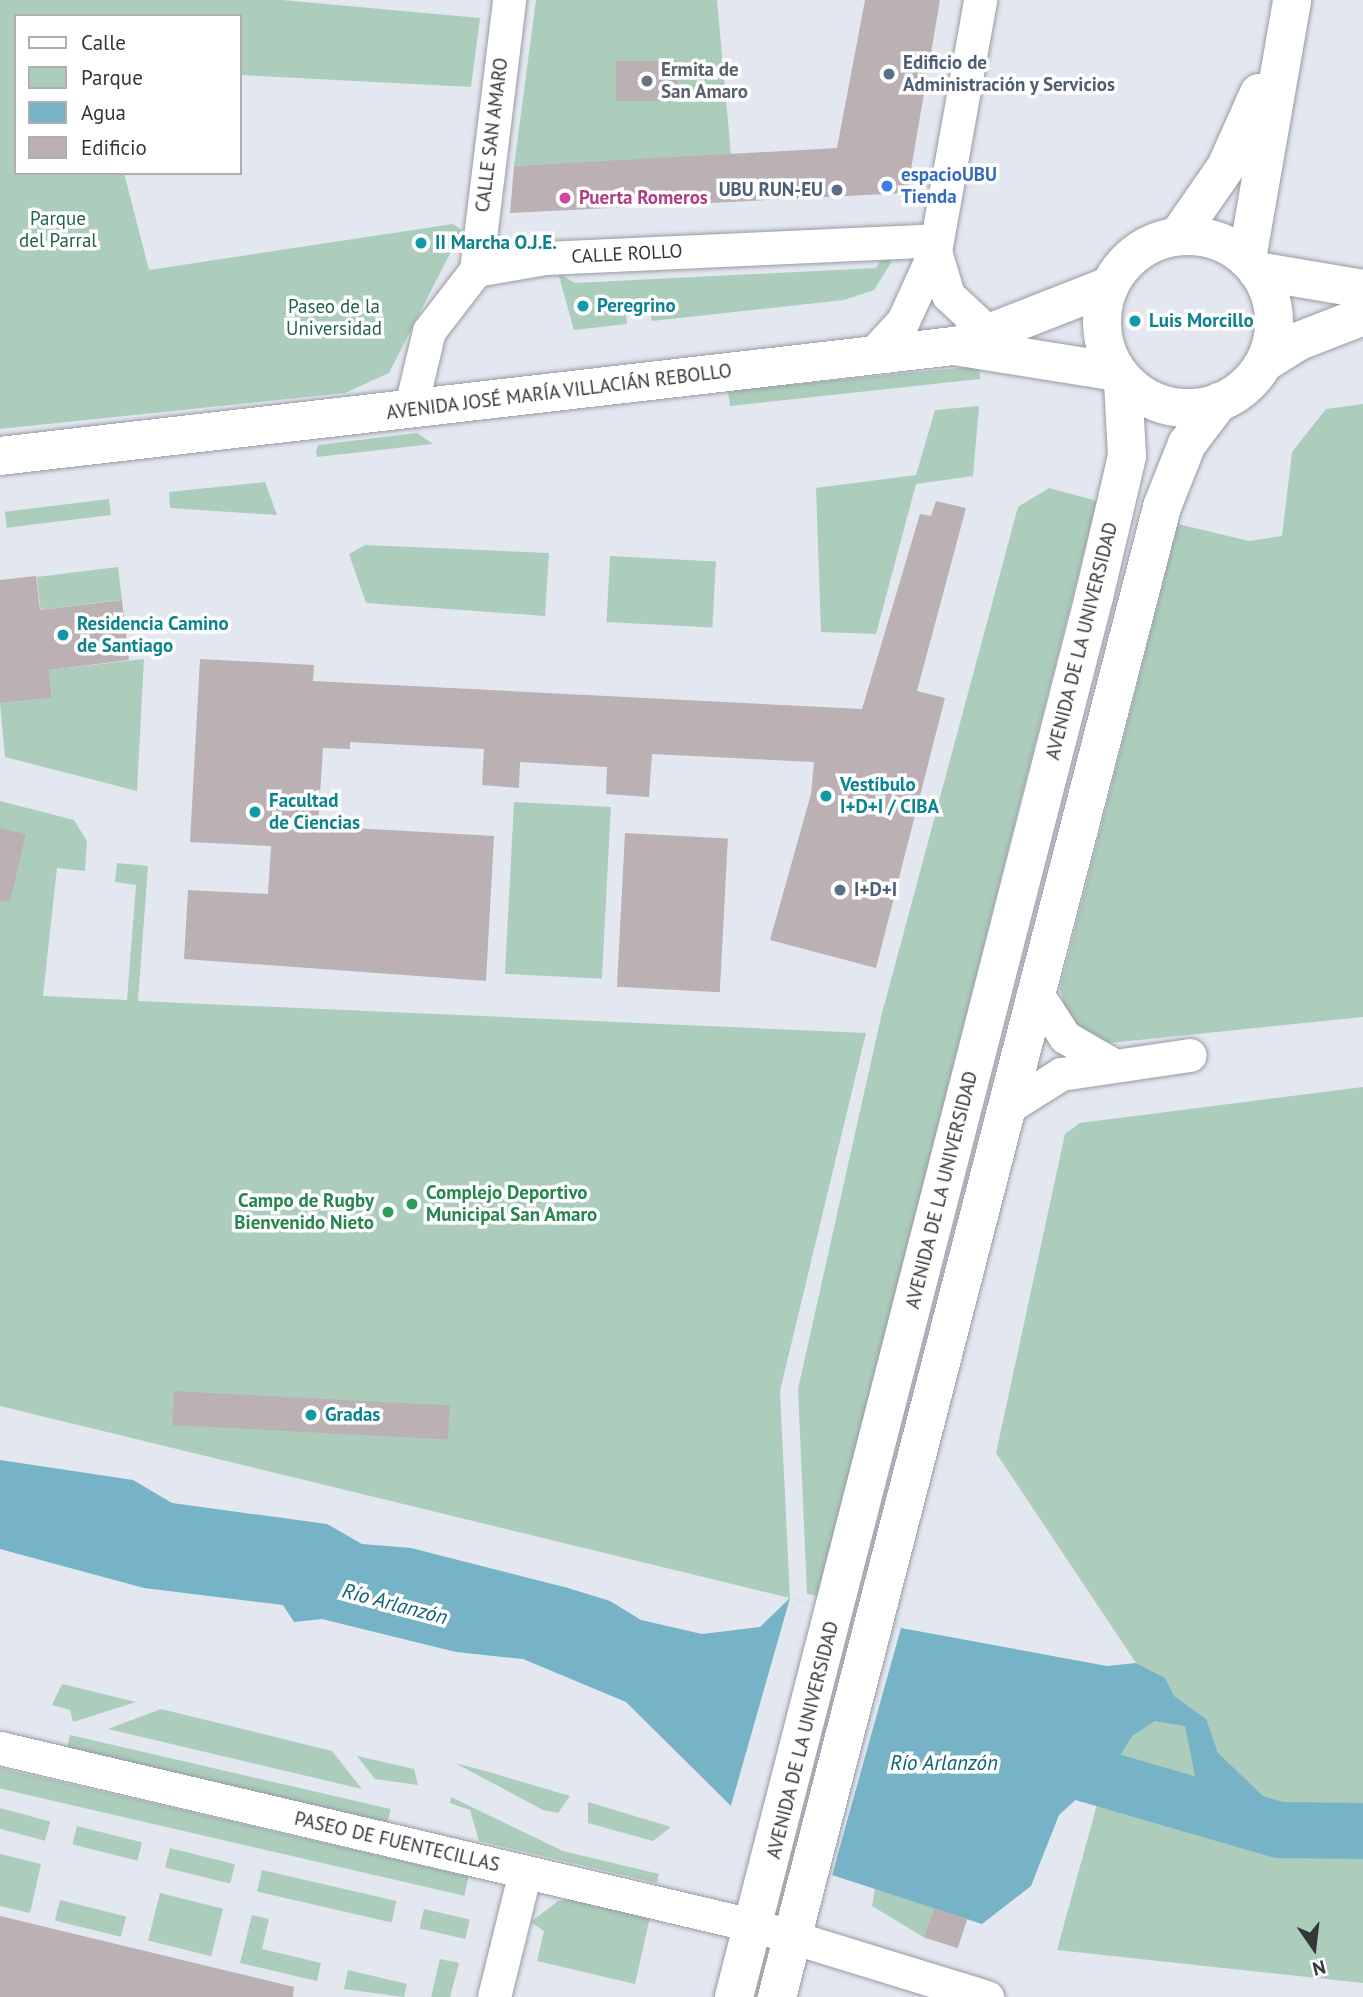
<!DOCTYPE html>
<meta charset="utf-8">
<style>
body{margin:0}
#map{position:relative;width:1363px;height:1997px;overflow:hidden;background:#e3e7f0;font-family:"PT Sans",sans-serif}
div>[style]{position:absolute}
.green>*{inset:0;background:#accdbc;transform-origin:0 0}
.water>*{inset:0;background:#76b3c7}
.pier>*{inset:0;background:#e3e7f0}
.river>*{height:56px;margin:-28px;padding:0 28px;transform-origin:28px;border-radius:28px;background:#76b3c7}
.building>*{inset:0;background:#bbb1b5;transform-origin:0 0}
.roads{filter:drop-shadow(0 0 2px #979ba3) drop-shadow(0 0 2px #979ba3)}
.minor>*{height:33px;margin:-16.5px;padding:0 16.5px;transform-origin:16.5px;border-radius:16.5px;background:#fff}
.secondary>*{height:38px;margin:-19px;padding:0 19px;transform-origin:19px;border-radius:19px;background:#fff}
.trunk>*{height:38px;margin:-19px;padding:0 19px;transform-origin:19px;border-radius:19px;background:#fff}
.trunk>.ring{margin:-19px;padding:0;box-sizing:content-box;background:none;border:38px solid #fff;border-radius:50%}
.dots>*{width:19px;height:19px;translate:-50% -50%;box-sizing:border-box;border:4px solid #fff;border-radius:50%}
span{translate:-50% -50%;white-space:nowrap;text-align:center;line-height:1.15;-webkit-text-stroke:7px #fff;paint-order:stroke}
.service-label{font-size:19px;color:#4e5e75;font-weight:700}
.left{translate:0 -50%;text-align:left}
.right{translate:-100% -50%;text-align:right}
.worship-label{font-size:19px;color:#5b616d;font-weight:700}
.street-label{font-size:19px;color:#35363a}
.shop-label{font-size:19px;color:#366cbe;font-weight:700}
.hotel-label{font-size:19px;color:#b23c85;font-weight:700}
.park-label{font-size:19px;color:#226247}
.culture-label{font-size:19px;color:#0d838f;font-weight:700}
.leisure-label{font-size:19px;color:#27864d;font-weight:700}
.water-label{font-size:21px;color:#0e6176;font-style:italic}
.legend{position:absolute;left:14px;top:14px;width:228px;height:161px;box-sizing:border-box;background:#fff;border:2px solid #aeafb0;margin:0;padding:9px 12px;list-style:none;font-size:21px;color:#35363a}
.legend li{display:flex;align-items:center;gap:14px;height:35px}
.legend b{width:35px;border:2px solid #aeafb0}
.north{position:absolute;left:1279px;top:1913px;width:70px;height:70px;-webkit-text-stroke:5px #fff;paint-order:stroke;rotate:166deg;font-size:19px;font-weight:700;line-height:28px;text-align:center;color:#35363a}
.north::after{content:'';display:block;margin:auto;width:24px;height:32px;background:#35363a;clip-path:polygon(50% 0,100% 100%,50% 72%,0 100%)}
</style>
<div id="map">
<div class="green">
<i style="clip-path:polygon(0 0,282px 0,480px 18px,471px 87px,240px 75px,240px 16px,16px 16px,16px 173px,124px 173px,149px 270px,453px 224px,462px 230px,389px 373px,345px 393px,0 429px)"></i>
<i style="clip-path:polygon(536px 0,717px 0,731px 155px,514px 166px)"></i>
<i style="clip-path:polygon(884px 254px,891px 254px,891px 263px,874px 290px,844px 300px,652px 321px,650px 312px,626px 314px,627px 324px,574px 330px,558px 273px,575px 283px,876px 268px)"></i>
<i style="clip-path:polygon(979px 366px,980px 379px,730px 406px,728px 391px)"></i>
<i style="clip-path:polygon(1363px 404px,1363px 1017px,1110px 1043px,1088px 1038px,1066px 1013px,1060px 988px,1178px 524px,1249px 541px,1282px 536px,1292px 452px,1326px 409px)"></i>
<i style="clip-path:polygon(979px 406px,973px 476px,916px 484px,876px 634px,821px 632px,816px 488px,916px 475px,935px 410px)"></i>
<i style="clip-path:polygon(417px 433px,433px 444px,317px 457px,316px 452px,318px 445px)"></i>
<i style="clip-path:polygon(265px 482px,277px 515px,170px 508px,169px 492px)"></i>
<i style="clip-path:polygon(1049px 488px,1097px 501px,818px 1596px,807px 1594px,798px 1389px,881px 1017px,1018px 507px)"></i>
<i style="left:109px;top:499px;width:16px;height:105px;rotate:83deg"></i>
<i style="clip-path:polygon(365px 545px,549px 553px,545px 616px,366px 603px,349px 554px)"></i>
<i style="left:610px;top:556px;width:106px;height:66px;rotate:3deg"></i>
<i style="left:118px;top:567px;width:33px;height:82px;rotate:83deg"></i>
<i style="clip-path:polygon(144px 659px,137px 791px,5px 757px,0 703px,52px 698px,49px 670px)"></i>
<i style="clip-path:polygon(0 801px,74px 820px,87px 841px,85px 871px,57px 868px,43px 996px,127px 1000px,136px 885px,115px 882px,117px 863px,148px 866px,138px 1001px,866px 1033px,780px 1391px,790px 1598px,0 1406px)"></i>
<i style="left:514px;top:802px;width:97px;height:172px;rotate:3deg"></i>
<i style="clip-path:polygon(1363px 1087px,1363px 1983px,1057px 1950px,1136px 1663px,996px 1453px,1065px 1134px,1080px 1123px)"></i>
<i style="clip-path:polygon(62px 1684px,136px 1702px,73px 1722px,70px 1710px,52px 1705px)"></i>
<i style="clip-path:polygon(161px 1709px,332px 1751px,362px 1789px,108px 1729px)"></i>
<i style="left:70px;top:1735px;width:329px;height:14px;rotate:13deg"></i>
<i style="clip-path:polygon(357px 1756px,414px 1769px,418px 1785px,375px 1779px)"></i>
<i style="clip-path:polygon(455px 1763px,482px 1770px,570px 1796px,558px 1813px,543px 1810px)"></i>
<i style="left:0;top:1768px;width:481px;height:20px;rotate:13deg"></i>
<i style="clip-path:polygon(451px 1797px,563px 1851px,659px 1874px,657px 1883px,479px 1841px,470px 1810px,450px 1803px)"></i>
<i style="clip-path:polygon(588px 1802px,671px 1827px,653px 1841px,588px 1823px)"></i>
<i style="left:0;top:1808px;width:52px;height:20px;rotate:15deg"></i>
<i style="left:77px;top:1826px;width:67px;height:19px;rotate:14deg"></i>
<i style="left:170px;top:1848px;width:67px;height:20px;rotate:14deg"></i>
<i style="clip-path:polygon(0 1854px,41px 1864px,30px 1913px,0 1906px)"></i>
<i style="left:262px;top:1870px;width:138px;height:22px;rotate:13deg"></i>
<i style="clip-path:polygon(875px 1889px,934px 1908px,925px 1938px,872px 1906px)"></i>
<i style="left:160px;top:1893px;width:65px;height:49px;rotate:14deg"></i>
<i style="clip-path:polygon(572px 1899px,650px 1917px,635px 1984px,537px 1961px,544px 1931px,531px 1922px,558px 1901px)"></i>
<i style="left:60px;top:1900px;width:68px;height:21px;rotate:14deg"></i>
<i style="left:424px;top:1909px;width:47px;height:20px;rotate:13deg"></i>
<i style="clip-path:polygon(252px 1915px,269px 1919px,262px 1949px,321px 1963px,317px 1981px,240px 1963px)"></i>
<i style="clip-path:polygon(440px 1959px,459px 1963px,450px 1997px,431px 1997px)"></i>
<i style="clip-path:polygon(348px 1970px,407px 1984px,404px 1997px,344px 1989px)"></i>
</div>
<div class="water">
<i style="clip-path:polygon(0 1460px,133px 1480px,172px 1503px,327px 1524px,362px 1544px,411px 1548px,568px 1588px,610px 1601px,641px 1620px,702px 1634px,760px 1627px,790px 1598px,901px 1628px,1107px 1666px,1136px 1663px,1165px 1678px,1174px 1696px,1206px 1719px,1218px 1753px,1263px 1796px,1300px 1818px,1363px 1816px,1363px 1856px,1288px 1853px,1219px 1822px,1200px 1800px,1185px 1726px,1155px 1721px,1132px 1736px,1116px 1763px,1059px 1815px,1031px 1886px,982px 1924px,832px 1875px,837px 1857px,822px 1796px,731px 1806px,626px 1702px,523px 1659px,456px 1652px,322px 1619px,294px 1622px,283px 1605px,144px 1588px,0 1549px)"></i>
</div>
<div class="pier">
<i style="clip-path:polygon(790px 1598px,901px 1628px,832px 1875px,819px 1800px,730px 1809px)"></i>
</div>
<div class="river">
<i style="left:1028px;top:1757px;width:261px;rotate:16.2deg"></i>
<i style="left:1279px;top:1830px;width:84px;rotate:0.7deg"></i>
</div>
<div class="building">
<i style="clip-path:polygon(865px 0,940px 0,907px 193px,510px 213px,514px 166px,837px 148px)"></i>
<i style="left:616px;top:61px;width:61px;height:40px"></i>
<i style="clip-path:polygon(936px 501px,966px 508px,917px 691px,945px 698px,876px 968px,770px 940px,811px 794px,814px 762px,652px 754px,649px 797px,606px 794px,607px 767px,520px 762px,519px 788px,482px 785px,484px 749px,350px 742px,350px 749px,323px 748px,318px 826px,494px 836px,486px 981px,184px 959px,188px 890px,268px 894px,271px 846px,190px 842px,200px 659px,314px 665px,313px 681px,862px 709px,920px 514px,931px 516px)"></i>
<i style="clip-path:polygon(36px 576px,40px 610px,122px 600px,129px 660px,49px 670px,52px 698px,0 703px,0 580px)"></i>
<i style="clip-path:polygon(0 828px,26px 834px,10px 902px,0 901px)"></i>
<i style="left:625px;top:833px;width:103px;height:154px;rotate:3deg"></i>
<i style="left:174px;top:1391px;width:276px;height:34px;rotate:3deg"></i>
<i style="left:934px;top:1908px;width:35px;height:31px;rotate:18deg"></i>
<i style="clip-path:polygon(0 1916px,294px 1987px,293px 1997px,0 1997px)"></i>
</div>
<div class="roads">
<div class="minor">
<i style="left:935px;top:251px;width:46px;rotate:73.5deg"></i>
<i style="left:948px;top:295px;width:57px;rotate:42.9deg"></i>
<i style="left:476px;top:270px;width:272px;rotate:-83deg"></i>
<i style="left:871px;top:356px;width:47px;rotate:-47.6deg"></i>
<i style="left:903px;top:321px;width:77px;rotate:-65.4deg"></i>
<i style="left:935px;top:251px;width:255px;rotate:-79.8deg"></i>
<i style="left:410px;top:410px;width:81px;rotate:-76.5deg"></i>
<i style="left:429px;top:331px;width:77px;rotate:-52.4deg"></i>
<i style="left:476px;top:270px;width:70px;rotate:-9.9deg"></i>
<i style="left:545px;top:258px;width:392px;rotate:-2.6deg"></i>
<i style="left:1039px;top:997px;width:48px;rotate:57deg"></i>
<i style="left:1065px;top:1037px;width:52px;rotate:30deg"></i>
<i style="left:1010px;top:1106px;width:60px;rotate:-32.1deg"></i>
<i style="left:1061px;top:1074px;width:130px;rotate:-8.4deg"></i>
<i style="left:0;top:1748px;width:777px;rotate:13.25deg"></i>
<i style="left:756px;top:1926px;width:242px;rotate:17.1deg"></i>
<i style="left:494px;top:1997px;width:129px;rotate:-76.1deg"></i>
</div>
<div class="secondary">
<i style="left:1178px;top:236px;width:84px;rotate:-55.2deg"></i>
<i style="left:1226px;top:167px;width:81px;rotate:-66deg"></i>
<i style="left:1247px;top:259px;width:263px;rotate:-80.1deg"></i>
<i style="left:734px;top:1997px;width:1446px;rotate:-75.58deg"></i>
<i style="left:1094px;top:597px;width:145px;rotate:-76.8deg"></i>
<i style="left:1127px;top:456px;width:75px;rotate:-93.1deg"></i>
<i style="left:777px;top:1997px;width:1539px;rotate:-75.51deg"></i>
<i style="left:1162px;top:507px;width:68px;rotate:-68.4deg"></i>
<i style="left:1187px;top:444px;width:53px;rotate:-52.7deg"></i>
</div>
<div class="trunk">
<i class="ring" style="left:1102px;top:236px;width:134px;height:134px"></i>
<i style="left:1257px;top:271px;width:108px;rotate:9.6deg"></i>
<i style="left:966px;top:342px;width:154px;rotate:-21.4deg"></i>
<i style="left:1264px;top:363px;width:41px;rotate:-32.2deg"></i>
<i style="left:1299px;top:341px;width:69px;rotate:-21.3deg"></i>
<i style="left:0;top:456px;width:960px;rotate:-6.58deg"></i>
<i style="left:954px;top:346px;width:165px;rotate:9.1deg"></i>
</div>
</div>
<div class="dots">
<i style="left:889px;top:74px;background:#5c6f8a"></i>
<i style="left:647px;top:81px;background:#6b7280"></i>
<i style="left:887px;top:186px;background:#3f7fe0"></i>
<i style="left:837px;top:190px;background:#5c6f8a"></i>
<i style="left:565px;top:198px;background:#d1479c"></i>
<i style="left:421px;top:243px;background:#0f9aa8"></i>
<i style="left:583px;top:306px;background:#0f9aa8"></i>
<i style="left:1135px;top:321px;background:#0f9aa8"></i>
<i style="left:63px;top:635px;background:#0f9aa8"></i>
<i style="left:826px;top:796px;background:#0f9aa8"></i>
<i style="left:255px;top:812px;background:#0f9aa8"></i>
<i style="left:840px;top:890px;background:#5c6f8a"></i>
<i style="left:412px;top:1204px;background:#2e9e5b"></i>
<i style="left:388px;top:1212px;background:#2e9e5b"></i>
<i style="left:311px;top:1415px;background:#0f9aa8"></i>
</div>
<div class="service-label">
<span class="left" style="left:903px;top:74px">Edificio de<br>Administración y Servicios</span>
<span class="right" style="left:823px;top:190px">UBU RUN-EU</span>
<span class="left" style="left:854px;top:890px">I+D+I</span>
</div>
<div class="worship-label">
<span class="left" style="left:661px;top:81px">Ermita de<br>San Amaro</span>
</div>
<div class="street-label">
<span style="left:492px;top:135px;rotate:-83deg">CALLE SAN AMARO</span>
<span style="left:627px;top:254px;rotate:-3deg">CALLE ROLLO</span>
<span style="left:559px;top:392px;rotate:-7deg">AVENIDA JOSÉ MARÍA VILLACIÁN REBOLLO</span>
<span style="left:1082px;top:641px;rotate:-76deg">AVENIDA DE LA UNIVERSIDAD</span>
<span style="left:942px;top:1190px;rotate:-76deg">AVENIDA DE LA UNIVERSIDAD</span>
<span style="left:803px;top:1740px;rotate:-76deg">AVENIDA DE LA UNIVERSIDAD</span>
<span style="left:397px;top:1842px;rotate:13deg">PASEO DE FUENTECILLAS</span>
</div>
<div class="shop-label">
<span class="left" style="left:901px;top:186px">espacioUBU<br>Tienda</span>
</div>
<div class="hotel-label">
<span class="left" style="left:579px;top:198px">Puerta Romeros</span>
</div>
<div class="park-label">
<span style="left:58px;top:230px">Parque<br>del Parral</span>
<span style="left:334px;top:318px">Paseo de la<br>Universidad</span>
</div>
<div class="culture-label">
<span class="left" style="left:435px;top:243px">II Marcha O.J.E.</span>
<span class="left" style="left:597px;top:306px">Peregrino</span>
<span class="left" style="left:1149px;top:321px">Luis Morcillo</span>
<span class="left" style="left:77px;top:635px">Residencia Camino<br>de Santiago</span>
<span class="left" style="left:840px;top:796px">Vestíbulo<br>I+D+I / CIBA</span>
<span class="left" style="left:269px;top:812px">Facultad<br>de Ciencias</span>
<span class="left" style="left:325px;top:1415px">Gradas</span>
</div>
<div class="leisure-label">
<span class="left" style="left:426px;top:1204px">Complejo Deportivo<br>Municipal San Amaro</span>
<span class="right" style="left:374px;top:1212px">Campo de Rugby<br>Bienvenido Nieto</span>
</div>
<div class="water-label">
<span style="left:395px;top:1604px;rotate:15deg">Río Arlanzón</span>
<span style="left:944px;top:1763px">Río Arlanzón</span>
</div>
<ul class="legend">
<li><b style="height:9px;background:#fff"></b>Calle</li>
<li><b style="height:19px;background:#accdbc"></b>Parque</li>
<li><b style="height:19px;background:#76b3c7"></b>Agua</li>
<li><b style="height:19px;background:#bbb1b5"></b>Edificio</li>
</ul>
<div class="north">N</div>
</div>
